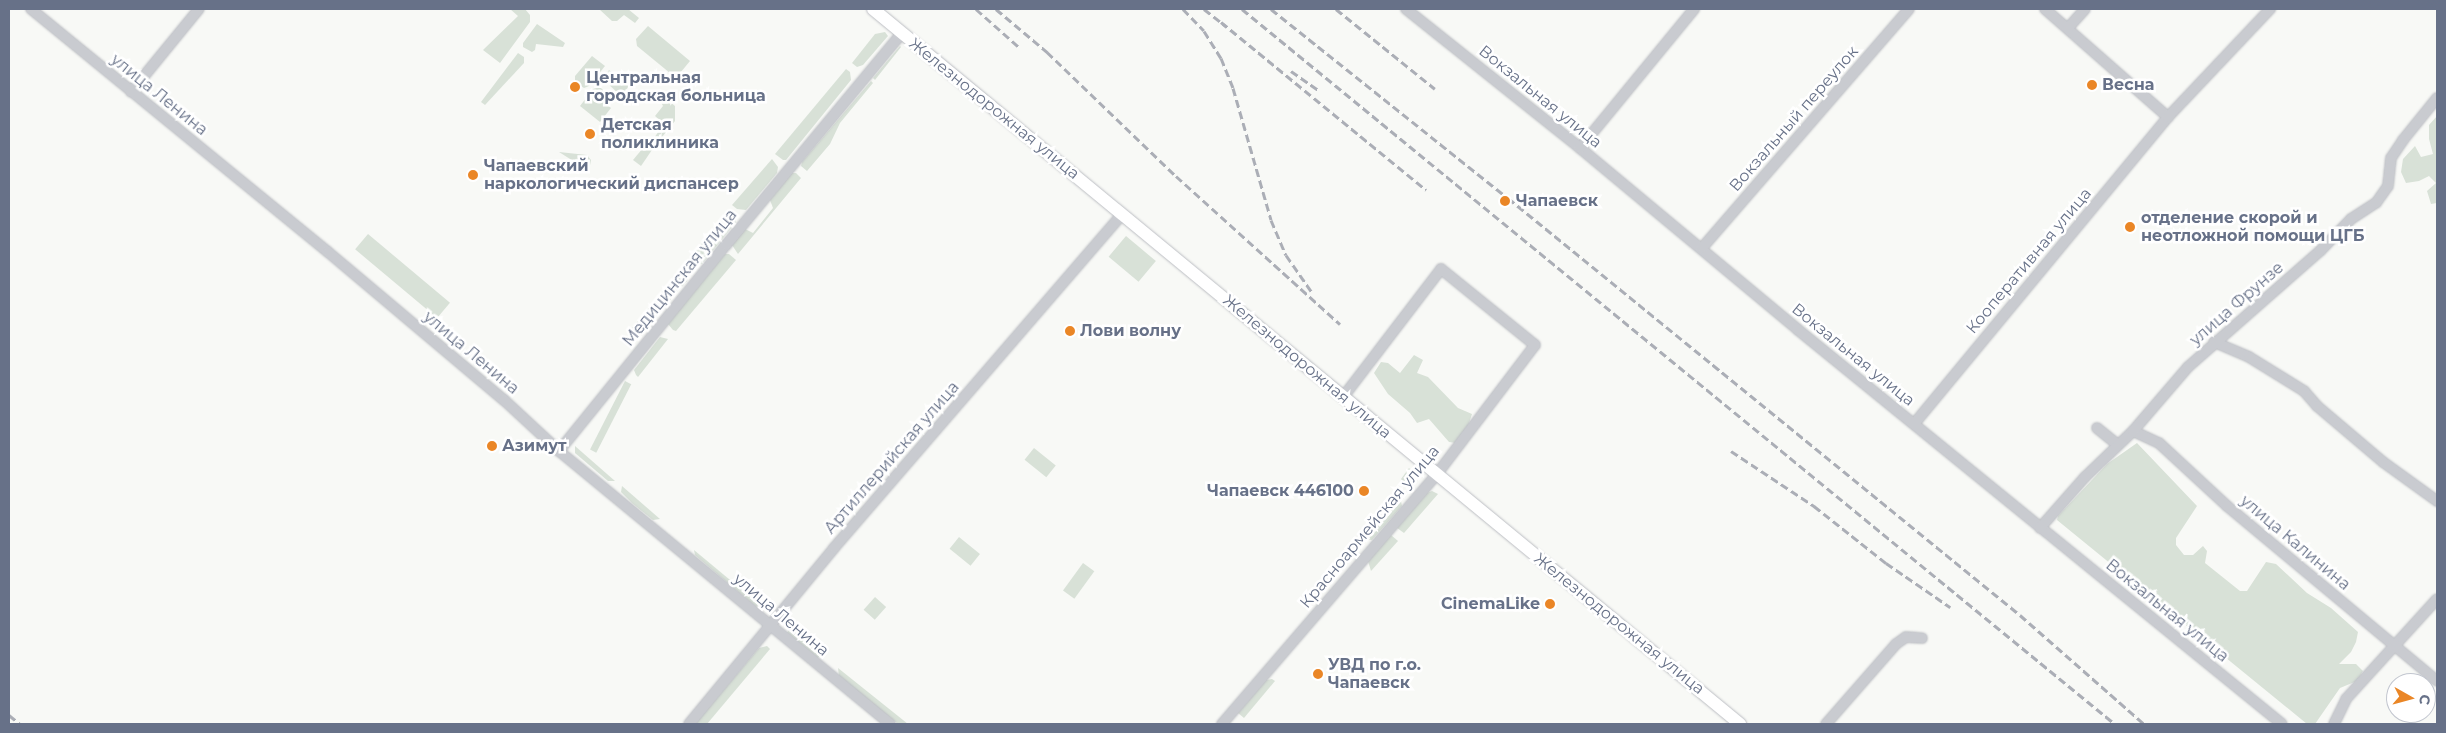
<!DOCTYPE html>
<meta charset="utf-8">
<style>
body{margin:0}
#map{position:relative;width:2446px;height:733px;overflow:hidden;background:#f8f9f6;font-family:Montserrat,sans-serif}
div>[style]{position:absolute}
.green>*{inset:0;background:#d8e1d7;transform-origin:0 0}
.roads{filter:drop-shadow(0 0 1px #bcbec3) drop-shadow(0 0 1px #bcbec3)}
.minor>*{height:10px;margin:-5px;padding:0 5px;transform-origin:5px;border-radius:5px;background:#c9cbd0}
.major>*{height:12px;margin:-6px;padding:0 6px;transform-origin:6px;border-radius:6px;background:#fff}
.rail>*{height:3px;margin-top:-1.5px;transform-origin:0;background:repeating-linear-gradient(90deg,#abaeb6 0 8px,transparent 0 12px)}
.dots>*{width:14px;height:14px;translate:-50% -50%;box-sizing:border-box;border:2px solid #fff;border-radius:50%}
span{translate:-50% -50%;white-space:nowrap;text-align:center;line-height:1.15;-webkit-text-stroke:5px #fff;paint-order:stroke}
.poi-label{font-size:16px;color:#677188;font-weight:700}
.left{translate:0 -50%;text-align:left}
.right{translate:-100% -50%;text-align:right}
.street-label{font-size:16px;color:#677188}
.frame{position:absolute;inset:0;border:10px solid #677188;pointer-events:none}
.north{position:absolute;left:2386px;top:673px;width:50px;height:50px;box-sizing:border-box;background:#fff;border:1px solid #c2c6cf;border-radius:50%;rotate:97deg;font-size:14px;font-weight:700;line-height:20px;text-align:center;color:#677188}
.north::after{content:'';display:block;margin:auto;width:18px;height:22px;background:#ea8626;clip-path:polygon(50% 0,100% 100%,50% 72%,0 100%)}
</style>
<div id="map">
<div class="green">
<i style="clip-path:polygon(510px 9px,525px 9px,530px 15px,530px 22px,500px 63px,483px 50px,518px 16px)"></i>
<i style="clip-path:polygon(599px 9px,628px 9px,639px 18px,635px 23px,624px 15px,617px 21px,612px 21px)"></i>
<i style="clip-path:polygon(537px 24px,565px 43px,563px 47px,536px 44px,535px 50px,532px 52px,523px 47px,523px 43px)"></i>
<i style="clip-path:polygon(648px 26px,690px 61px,676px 78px,637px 46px,636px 39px)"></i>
<i style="clip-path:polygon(885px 32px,888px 36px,863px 65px,857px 67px,852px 63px,875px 34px)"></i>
<i style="clip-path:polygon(900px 46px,901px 47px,875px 80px,873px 78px)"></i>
<i style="clip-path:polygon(518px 53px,524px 57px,524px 63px,485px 105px,481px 102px)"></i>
<i style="clip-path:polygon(592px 56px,605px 66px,589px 86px,584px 88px,575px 82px,575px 76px)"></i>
<i style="clip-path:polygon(846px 69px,850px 72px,851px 80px,786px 160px,783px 160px,775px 154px)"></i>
<i style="clip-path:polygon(609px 70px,629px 86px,621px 96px,605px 81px,605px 76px)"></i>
<i style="clip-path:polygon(871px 81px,873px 83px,840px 123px,830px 144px,807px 171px,801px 166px,802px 162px)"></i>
<i style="clip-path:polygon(600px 87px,605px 92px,603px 101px,611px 108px,600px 122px,580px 106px,593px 89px)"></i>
<i style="clip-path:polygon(663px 96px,675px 106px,675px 121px,658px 142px,654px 138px,664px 124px,655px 116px,663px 106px,660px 100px)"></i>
<i style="clip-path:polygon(2437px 116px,2437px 203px,2431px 204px,2427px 191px,2436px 183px,2429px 176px,2419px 181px,2406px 183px,2401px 172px,2403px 159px,2415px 146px,2421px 157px,2433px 154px,2429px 139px,2429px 125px)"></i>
<i style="clip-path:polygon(648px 142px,654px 147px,641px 166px,633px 160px)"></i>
<i style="clip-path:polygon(559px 152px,587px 155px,591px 160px,589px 171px)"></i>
<i style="clip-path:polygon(772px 159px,778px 167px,777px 173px,746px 210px,737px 209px,732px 205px)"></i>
<i style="clip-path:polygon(792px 173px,796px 173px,801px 178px,738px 254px,732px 245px,745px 229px,753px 233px,773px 208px,770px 200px)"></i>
<i style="clip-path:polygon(727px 212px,736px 218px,736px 222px,702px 264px,693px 265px,688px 261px)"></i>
<i style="left:368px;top:234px;width:107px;height:20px;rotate:40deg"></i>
<i style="left:1126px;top:236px;width:39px;height:27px;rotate:40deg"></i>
<i style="clip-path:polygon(725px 254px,729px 254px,736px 260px,676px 331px,673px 330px,668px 324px)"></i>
<i style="clip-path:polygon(683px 267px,687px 269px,688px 280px,640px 334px,632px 328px)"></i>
<i style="clip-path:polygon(660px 337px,668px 339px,638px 377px,636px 375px,634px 370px)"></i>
<i style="clip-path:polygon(1414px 355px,1423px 360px,1417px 373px,1428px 377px,1458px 408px,1472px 414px,1468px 426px,1456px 443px,1449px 442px,1429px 419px,1417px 423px,1410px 413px,1388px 394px,1374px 373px,1381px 362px,1388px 363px,1400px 373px)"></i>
<i style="left:625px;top:381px;width:7px;height:77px;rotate:27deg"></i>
<i style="clip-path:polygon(2137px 443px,2197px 506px,2176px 538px,2176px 545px,2184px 555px,2193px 555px,2203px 546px,2207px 551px,2205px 563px,2240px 591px,2247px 591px,2266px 562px,2276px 564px,2307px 593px,2331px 608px,2358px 632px,2356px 642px,2351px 652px,2339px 664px,2356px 664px,2363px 671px,2357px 681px,2340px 688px,2315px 724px,2307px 724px,2057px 520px,2058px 516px,2107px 464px)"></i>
<i style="clip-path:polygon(575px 446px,615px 481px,608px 481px,575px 453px)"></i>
<i style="left:1034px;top:448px;width:28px;height:15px;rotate:39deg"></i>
<i style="clip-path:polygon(1409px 468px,1414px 473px,1405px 484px,1401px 479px)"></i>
<i style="clip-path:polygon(622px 486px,660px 519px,653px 520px,632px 503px,621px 492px)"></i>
<i style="clip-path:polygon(1432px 491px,1438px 494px,1404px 533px,1397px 528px,1427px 493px)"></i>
<i style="clip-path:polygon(1400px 496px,1402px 506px,1372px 540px,1363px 539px)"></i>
<i style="clip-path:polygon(1391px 535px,1398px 541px,1371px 571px,1368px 561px)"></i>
<i style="left:959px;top:537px;width:27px;height:15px;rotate:39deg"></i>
<i style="clip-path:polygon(694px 550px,759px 604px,756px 607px,695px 555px)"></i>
<i style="left:1083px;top:563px;width:14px;height:34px;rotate:36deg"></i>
<i style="left:875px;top:597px;width:15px;height:17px;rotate:42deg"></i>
<i style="left:791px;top:628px;width:40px;height:6px;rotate:41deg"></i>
<i style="clip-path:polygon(767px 646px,770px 649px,707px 724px,695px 724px,759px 648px)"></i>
<i style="clip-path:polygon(838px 668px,908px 724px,898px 724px,848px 684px,839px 676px)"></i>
<i style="clip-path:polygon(1272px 679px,1275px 681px,1244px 718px,1238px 713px,1266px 680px)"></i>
</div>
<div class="roads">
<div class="minor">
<i style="left:31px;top:9px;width:384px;rotate:39.3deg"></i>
<i style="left:328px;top:252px;width:230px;rotate:40.1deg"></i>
<i style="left:504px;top:400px;width:75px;rotate:42.8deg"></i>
<i style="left:559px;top:451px;width:429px;rotate:39.5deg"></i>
<i style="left:1406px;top:9px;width:223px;rotate:38.6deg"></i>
<i style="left:1580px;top:148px;width:283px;rotate:39.8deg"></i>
<i style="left:1797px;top:329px;width:625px;rotate:39.16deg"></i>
<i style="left:2045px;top:9px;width:164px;rotate:41.3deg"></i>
<i style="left:2068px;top:28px;width:25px;rotate:-48deg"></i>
<i style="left:131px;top:92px;width:107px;rotate:-50.7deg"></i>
<i style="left:1580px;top:148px;width:180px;rotate:-50.6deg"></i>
<i style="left:1702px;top:248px;width:316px;rotate:-49.1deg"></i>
<i style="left:2214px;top:342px;width:38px;rotate:23deg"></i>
<i style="left:2249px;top:357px;width:65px;rotate:31.7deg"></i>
<i style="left:2304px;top:391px;width:20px;rotate:49deg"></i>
<i style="left:2317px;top:406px;width:87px;rotate:40.3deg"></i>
<i style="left:2383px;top:462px;width:67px;rotate:35.8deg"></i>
<i style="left:1914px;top:424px;width:398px;rotate:-50.4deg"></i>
<i style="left:2168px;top:117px;width:149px;rotate:-46.6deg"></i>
<i style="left:2097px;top:428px;width:27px;rotate:39deg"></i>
<i style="left:2133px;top:431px;width:29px;rotate:25deg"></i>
<i style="left:2159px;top:443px;width:93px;rotate:42.8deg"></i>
<i style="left:2227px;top:506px;width:273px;rotate:39.8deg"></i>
<i style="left:559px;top:451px;width:265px;rotate:-51deg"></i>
<i style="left:726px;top:245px;width:276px;rotate:-50.3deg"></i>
<i style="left:2040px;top:528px;width:68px;rotate:-48.6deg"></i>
<i style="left:2085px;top:477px;width:66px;rotate:-43.8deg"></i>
<i style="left:2133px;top:431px;width:84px;rotate:-49.3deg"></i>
<i style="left:2188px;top:367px;width:176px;rotate:-41.3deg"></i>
<i style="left:2320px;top:251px;width:45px;rotate:-45.9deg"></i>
<i style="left:2351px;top:219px;width:30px;rotate:-33deg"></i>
<i style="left:2376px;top:203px;width:21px;rotate:-55deg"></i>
<i style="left:2388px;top:186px;width:28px;rotate:-84deg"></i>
<i style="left:2391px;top:158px;width:22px;rotate:-56deg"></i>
<i style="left:2403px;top:140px;width:54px;rotate:-51deg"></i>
<i style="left:689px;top:724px;width:228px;rotate:-50.5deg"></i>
<i style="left:834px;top:548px;width:441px;rotate:-49.2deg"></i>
<i style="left:1222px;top:724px;width:330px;rotate:-49.3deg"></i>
<i style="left:1437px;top:474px;width:162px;rotate:-52.8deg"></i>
<i style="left:1535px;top:345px;width:121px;rotate:-141deg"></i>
<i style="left:1441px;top:269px;width:161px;rotate:127.4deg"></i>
<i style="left:1826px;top:724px;width:106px;rotate:-48.8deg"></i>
<i style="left:1896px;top:644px;width:12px;rotate:-35deg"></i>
<i style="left:1906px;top:637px;width:16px;rotate:4deg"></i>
<i style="left:2334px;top:724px;width:28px;rotate:-64deg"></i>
<i style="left:2346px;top:699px;width:135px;rotate:-47.7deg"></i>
</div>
<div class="major">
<i style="left:873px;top:9px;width:1124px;rotate:39.51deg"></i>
</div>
</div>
<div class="rail">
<i style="left:976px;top:9px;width:59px;rotate:41.6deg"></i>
<i style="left:996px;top:9px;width:67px;rotate:40.1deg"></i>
<i style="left:1047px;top:52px;width:179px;rotate:43.9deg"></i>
<i style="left:1176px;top:176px;width:221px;rotate:42.1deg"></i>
<i style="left:1183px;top:9px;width:30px;rotate:46deg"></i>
<i style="left:1204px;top:31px;width:32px;rotate:58deg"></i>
<i style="left:1221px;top:58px;width:32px;rotate:68deg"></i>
<i style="left:1233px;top:88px;width:137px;rotate:73.9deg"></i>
<i style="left:1271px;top:220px;width:38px;rotate:67deg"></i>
<i style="left:1286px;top:255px;width:44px;rotate:55.2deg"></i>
<i style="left:1204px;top:9px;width:29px;rotate:38deg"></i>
<i style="left:1242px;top:9px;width:1128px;rotate:39.32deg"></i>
<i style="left:1271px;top:9px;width:303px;rotate:38.6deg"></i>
<i style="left:1508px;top:198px;width:660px;rotate:39.16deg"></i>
<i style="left:2020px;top:615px;width:165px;rotate:41.3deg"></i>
<i style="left:1336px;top:9px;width:127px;rotate:38.9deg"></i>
<i style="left:1221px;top:22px;width:265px;rotate:39.3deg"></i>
<i style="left:1291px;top:71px;width:35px;rotate:35deg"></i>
<i style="left:1731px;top:451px;width:100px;rotate:33.5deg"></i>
<i style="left:1814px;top:506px;width:92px;rotate:38.4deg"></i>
<i style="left:1886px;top:563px;width:78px;rotate:34.5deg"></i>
<i style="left:9px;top:715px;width:14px;rotate:39deg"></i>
</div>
<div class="dots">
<i style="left:2092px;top:85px;background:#ea8626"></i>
<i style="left:575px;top:87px;background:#ea8626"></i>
<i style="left:590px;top:134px;background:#ea8626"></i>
<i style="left:473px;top:175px;background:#ea8626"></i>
<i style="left:1505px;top:201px;background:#ea8626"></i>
<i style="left:2130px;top:227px;background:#ea8626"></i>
<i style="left:1070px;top:331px;background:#ea8626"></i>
<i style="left:492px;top:446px;background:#ea8626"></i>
<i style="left:1364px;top:491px;background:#ea8626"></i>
<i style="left:1550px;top:604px;background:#ea8626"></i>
<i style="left:1318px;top:674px;background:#ea8626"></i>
</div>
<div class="poi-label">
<span class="left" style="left:586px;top:87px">Центральная<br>городская больница</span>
<span class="left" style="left:2102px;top:85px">Весна</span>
<span class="left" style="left:601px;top:134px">Детская<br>поликлиника</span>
<span class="left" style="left:484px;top:175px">Чапаевский<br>наркологический диспансер</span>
<span class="left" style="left:1516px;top:201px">Чапаевск</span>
<span class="left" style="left:2141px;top:227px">отделение скорой и<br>неотложной помощи ЦГБ</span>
<span class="left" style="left:1080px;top:331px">Лови волну</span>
<span class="left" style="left:502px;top:446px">Азимут</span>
<span class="right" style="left:1354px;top:491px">Чапаевск 446100</span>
<span class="right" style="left:1540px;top:604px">CinemaLike</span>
<span class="left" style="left:1328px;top:674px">УВД по г.о.<br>Чапаевск</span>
</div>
<div class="street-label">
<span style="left:159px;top:95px;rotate:39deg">улица Ленина</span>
<span style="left:1540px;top:97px;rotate:39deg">Вокзальная улица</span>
<span style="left:994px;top:109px;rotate:39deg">Железнодорожная улица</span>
<span style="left:1794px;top:119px;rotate:-49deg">Вокзальный переулок</span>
<span style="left:2029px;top:261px;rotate:-50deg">Кооперативная улица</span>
<span style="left:680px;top:278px;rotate:-51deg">Медицинская улица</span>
<span style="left:2237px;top:304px;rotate:-41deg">улица Фрунзе</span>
<span style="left:471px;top:353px;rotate:40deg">улица Ленина</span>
<span style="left:1853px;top:355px;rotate:39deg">Вокзальная улица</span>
<span style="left:1307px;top:367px;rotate:40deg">Железнодорожная улица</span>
<span style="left:892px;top:458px;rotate:-49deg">Артиллерийская улица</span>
<span style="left:1370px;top:527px;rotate:-50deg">Красноармейская улица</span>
<span style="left:2295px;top:543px;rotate:40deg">улица Калинина</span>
<span style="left:2167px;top:611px;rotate:39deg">Вокзальная улица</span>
<span style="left:781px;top:615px;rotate:40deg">улица Ленина</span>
<span style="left:1619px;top:624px;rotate:39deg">Железнодорожная улица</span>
</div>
<div class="frame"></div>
<div class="north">С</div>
</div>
